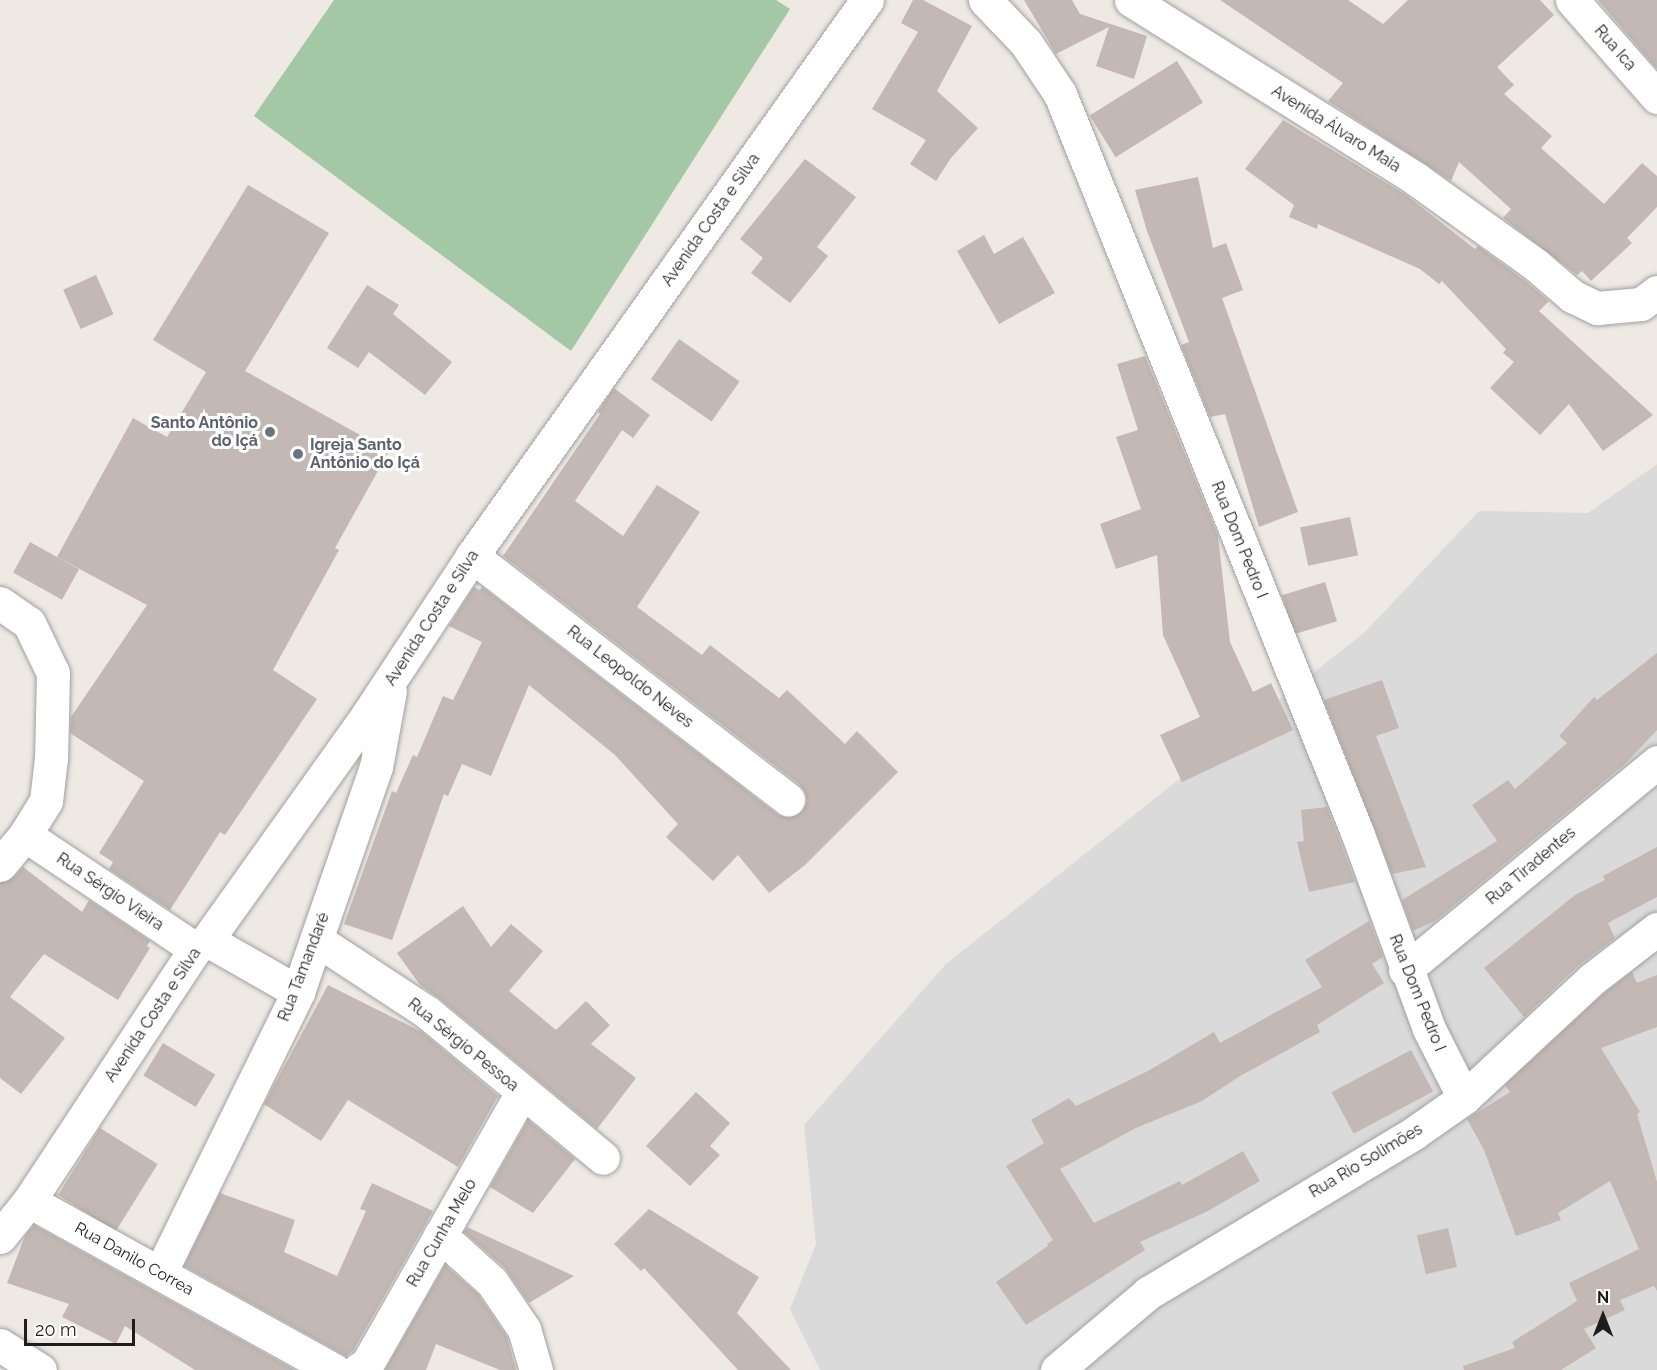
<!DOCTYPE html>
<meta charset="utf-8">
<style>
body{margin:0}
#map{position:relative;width:1657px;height:1370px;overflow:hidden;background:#eee9e3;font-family:Raleway,sans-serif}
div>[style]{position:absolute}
.residential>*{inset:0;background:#dbdada}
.cemetery>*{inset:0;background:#a4c7a5}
.building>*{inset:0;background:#c3b8b3;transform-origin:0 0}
.roads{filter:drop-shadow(0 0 2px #a1a1a1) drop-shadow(0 0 2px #a1a1a1)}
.minor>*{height:33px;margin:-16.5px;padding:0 16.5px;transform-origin:16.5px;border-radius:16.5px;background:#fff}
.dots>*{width:16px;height:16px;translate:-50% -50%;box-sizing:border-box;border:3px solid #fff;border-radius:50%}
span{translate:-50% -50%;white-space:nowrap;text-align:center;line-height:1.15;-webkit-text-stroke:6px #fff;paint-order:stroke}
.street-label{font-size:16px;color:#1d1d1d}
.worship-label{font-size:16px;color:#5b616d;font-weight:700}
.right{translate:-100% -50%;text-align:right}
.left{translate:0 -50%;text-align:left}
.north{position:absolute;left:1573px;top:1286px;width:60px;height:60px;-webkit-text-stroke:4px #fff;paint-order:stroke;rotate:0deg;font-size:16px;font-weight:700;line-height:24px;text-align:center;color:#1d1d1d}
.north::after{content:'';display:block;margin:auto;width:21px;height:27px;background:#1d1d1d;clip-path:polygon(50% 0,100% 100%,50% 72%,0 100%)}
.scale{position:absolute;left:24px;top:1319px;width:111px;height:27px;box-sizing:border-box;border:3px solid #1d1d1d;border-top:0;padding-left:8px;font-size:18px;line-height:21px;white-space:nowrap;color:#1d1d1d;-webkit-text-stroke:4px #fff;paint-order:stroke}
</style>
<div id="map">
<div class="residential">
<i style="clip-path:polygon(1657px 464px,1657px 1370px,820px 1370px,790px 1309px,816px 1244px,804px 1125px,946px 964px,1366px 631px,1479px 511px,1588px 513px)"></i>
</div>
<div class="cemetery">
<i style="clip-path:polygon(334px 0,776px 0,790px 9px,571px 351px,254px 116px)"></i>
</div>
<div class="building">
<i style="clip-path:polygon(913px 0,923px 0,972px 26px,937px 91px,978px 128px,951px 158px,936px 181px,910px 164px,926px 140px,872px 109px,918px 32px,901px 23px)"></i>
<i style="clip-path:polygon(1024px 0,1072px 0,1080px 14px,1147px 36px,1134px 79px,1096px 66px,1109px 27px,1056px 54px)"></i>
<i style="clip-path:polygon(1220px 0,1348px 0,1383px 24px,1408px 0,1540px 0,1554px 15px,1497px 67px,1514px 85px,1504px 94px,1552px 136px,1541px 148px,1604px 204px,1642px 163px,1657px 176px,1657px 207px,1627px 238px,1632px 243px,1591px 281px,1582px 271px,1577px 275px,1503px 218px,1511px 209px,1459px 162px,1451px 181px,1328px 101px,1343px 83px)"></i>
<i style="clip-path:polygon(1598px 0,1657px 0,1657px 69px)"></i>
<i style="left:1177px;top:61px;width:49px;height:103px;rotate:58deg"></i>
<i style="clip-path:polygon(1283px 120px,1406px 195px,1475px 249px,1478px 246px,1524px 280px,1549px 301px,1539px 311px,1653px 415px,1603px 451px,1569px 404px,1540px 435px,1490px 388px,1514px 362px,1503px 353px,1506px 349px,1442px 281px,1439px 284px,1420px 269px,1318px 224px,1317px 229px,1289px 217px,1294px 205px,1245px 169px)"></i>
<i style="clip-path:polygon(805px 159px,856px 197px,817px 247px,828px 256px,790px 303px,751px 273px,763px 258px,740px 239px)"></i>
<i style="clip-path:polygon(1198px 177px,1213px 248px,1226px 243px,1243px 290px,1222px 298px,1298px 512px,1259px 527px,1225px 414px,1210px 417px,1181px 345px,1189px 342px,1147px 231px,1135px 190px)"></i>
<i style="clip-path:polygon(248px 185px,329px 233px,245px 371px,389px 451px,335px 548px,339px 550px,273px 670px,317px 699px,225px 835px,220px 832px,170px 910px,109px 869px,113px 862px,99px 853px,144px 781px,70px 733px,71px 717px,147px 605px,57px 557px,133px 418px,167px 437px,206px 372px,153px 340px)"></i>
<i style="clip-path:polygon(984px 235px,994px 254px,1023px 237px,1055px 293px,999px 324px,957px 251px)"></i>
<i style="left:96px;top:275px;width:43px;height:36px;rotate:66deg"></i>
<i style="clip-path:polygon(367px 285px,399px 305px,393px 314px,452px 362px,425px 395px,369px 352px,358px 368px,327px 348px)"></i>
<i style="left:679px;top:339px;width:74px;height:49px;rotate:35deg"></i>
<i style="clip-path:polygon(1145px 356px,1218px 536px,1230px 642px,1253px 692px,1271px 683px,1293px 730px,1182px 782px,1160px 735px,1200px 717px,1163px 635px,1157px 555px,1116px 569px,1100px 524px,1141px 509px,1116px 437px,1138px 430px,1117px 364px)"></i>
<i style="clip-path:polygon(614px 388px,650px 415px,633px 438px,622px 430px,575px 501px,623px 536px,657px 485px,700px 512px,637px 607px,702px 655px,710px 645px,779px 698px,787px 690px,845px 744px,857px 731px,898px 772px,805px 865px,769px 893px,738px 855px,713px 881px,666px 837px,678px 824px,615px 755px,529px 685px,491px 776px,462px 764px,448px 796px,444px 794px,392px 940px,344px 924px,392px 791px,396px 793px,413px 755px,417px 757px,443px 696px,453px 700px,482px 642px,449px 626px,474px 587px,480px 590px,482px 587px,777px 814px,785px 817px,795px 816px,803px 810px,807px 801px,805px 792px,799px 784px,503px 556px,600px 414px,598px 412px)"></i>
<i style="left:1350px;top:517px;width:39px;height:51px;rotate:78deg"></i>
<i style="left:30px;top:542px;width:56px;height:35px;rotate:29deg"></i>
<i style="left:1325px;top:582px;width:41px;height:45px;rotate:73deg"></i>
<i style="clip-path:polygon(1657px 653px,1657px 730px,1626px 763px,1435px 921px,1413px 931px,1402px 900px,1497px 841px,1472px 805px,1508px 780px,1515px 789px,1567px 743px,1559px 736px,1594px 697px,1597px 700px)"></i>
<i style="clip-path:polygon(1382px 680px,1399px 728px,1376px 736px,1426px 867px,1392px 874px,1324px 700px)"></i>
<i style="clip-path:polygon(1327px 807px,1355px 882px,1309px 892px,1297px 842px,1304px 841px,1301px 810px)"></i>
<i style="clip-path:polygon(1657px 847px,1657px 897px,1608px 923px,1615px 938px,1579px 965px,1524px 1017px,1484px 968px,1575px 895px,1605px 880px,1603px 876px)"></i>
<i style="clip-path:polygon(23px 867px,82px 912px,89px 900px,150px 941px,147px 946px,150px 948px,118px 1000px,44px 954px,10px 997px,65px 1038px,21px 1094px,0 1078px,0 883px,14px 877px)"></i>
<i style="clip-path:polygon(463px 906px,491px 947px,511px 924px,543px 951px,509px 991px,556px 1030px,586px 1001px,610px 1025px,591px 1044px,636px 1078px,597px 1129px,440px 999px,420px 985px,397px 953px)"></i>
<i style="clip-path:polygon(1369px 921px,1383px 957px,1372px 964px,1384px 983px,1317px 1025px,1320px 1032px,1240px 1076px,1202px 1101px,1136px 1128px,1060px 1169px,1094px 1223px,1180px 1181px,1182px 1185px,1243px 1151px,1260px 1181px,1206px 1212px,1140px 1242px,1145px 1250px,1026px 1325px,996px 1282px,1048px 1246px,1047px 1244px,1053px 1240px,1006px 1166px,1044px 1143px,1031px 1120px,1069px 1098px,1076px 1106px,1148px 1071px,1214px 1032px,1220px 1043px,1322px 987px,1305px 960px)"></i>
<i style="clip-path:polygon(1632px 972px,1637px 983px,1657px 975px,1657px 1027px,1601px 1048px,1640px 1112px,1637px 1114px,1657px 1182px,1657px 1291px,1654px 1286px,1620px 1300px,1625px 1310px,1584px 1329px,1596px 1348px,1561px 1370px,1464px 1370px,1463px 1366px,1515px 1348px,1512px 1342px,1577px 1301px,1569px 1283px,1639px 1249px,1610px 1181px,1558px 1213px,1561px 1220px,1516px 1236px,1484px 1150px,1467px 1119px,1510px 1092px,1505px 1085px,1604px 993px)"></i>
<i style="clip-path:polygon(328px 985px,422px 1032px,498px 1096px,458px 1167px,348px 1100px,321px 1141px,264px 1104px)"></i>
<i style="left:163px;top:1043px;width:61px;height:38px;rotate:31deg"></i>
<i style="left:1411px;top:1050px;width:47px;height:90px;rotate:62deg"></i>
<i style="clip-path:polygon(696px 1092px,730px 1123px,710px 1146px,720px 1155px,690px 1186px,646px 1146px)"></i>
<i style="clip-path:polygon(528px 1120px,575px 1159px,533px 1213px,490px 1187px)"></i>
<i style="left:100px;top:1128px;width:68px;height:79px;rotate:32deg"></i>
<i style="clip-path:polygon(372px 1183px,433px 1211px,353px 1351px,346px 1356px,184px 1266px,220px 1193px,295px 1220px,284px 1252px,337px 1276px,366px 1211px,360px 1209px)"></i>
<i style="clip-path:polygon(649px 1209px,759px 1277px,737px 1313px,791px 1370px,738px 1370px,644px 1268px,641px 1271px,614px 1244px)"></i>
<i style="clip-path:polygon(34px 1225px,295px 1370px,195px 1370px,125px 1326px,116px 1344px,62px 1317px,69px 1304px,7px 1283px,25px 1236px)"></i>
<i style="clip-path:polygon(467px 1227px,574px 1276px,529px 1303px,505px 1268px,464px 1232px)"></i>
<i style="left:1448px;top:1228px;width:40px;height:32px;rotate:77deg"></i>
<i style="clip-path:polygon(445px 1265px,478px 1294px,507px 1337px,516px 1370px,500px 1370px,436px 1344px,426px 1370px,385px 1370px)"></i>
</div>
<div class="roads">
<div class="minor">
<i style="left:985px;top:0;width:59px;rotate:46.4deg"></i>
<i style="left:1026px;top:43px;width:61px;rotate:56.3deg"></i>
<i style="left:1060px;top:94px;width:796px;rotate:68.08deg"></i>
<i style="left:1357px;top:832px;width:210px;rotate:69.9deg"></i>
<i style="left:1429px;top:1029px;width:77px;rotate:63.1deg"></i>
<i style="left:1131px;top:0;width:337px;rotate:32.1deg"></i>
<i style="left:1416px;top:179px;width:148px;rotate:35.6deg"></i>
<i style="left:1536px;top:265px;width:48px;rotate:40.7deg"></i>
<i style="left:1572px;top:296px;width:28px;rotate:26deg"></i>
<i style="left:1597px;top:308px;width:44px;rotate:-5.2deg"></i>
<i style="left:1641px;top:304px;width:20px;rotate:-37deg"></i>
<i style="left:1572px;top:0;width:129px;rotate:48.8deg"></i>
<i style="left:472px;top:556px;width:399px;rotate:37.6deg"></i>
<i style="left:0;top:603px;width:35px;rotate:35deg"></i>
<i style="left:29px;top:623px;width:55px;rotate:64.4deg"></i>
<i style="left:53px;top:673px;width:85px;rotate:91.3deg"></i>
<i style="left:51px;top:758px;width:43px;rotate:96.6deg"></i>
<i style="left:46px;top:801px;width:40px;rotate:122deg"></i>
<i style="left:25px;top:835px;width:39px;rotate:130deg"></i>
<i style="left:25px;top:835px;width:205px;rotate:33.8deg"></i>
<i style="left:207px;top:940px;width:105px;rotate:29.7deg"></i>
<i style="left:317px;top:940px;width:133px;rotate:33.3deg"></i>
<i style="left:428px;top:1013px;width:227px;rotate:39.6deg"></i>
<i style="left:1405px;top:970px;width:327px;rotate:-39.5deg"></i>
<i style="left:29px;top:1201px;width:349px;rotate:29deg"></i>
<i style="left:440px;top:1235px;width:70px;rotate:42.1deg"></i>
<i style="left:492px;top:1282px;width:57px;rotate:55.8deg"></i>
<i style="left:524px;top:1329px;width:43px;rotate:73.7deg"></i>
<i style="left:0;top:1237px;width:46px;rotate:-51.1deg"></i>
<i style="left:29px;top:1201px;width:302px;rotate:-56.6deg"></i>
<i style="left:195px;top:949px;width:15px;rotate:-37deg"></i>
<i style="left:207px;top:940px;width:277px;rotate:-54.5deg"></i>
<i style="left:368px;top:714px;width:189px;rotate:-56.6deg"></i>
<i style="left:472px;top:556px;width:682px;rotate:-54.61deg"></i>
<i style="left:160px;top:1273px;width:313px;rotate:-63.8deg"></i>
<i style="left:298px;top:992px;width:238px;rotate:-70.9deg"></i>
<i style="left:376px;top:767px;width:77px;rotate:-79.6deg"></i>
<i style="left:0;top:1345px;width:47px;rotate:32deg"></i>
<i style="left:358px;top:1370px;width:11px;rotate:-34deg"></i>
<i style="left:367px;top:1364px;width:313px;rotate:-60.3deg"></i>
<i style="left:1057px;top:1370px;width:119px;rotate:-40.2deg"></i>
<i style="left:1148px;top:1293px;width:310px;rotate:-31deg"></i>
<i style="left:1414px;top:1133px;width:61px;rotate:-35deg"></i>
<i style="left:1464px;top:1098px;width:175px;rotate:-42.9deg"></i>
<i style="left:1592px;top:979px;width:82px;rotate:-37.6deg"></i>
</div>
</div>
<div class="dots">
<i style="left:270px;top:432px;background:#6b7280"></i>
<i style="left:298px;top:454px;background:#6b7280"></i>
</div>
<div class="street-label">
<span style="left:1615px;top:48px;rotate:49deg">Rua Ica</span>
<span style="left:1336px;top:129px;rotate:32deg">Avenida Álvaro Maia</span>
<span style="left:711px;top:220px;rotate:-55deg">Avenida Costa e Silva</span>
<span style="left:1239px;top:540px;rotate:68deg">Rua Dom Pedro I</span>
<span style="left:432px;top:618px;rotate:-57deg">Avenida Costa e Silva</span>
<span style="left:630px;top:677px;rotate:38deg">Rua Leopoldo Neves</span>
<span style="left:1531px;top:866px;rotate:-40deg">Rua Tiradentes</span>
<span style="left:110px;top:892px;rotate:34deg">Rua Sérgio Vieira</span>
<span style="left:304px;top:967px;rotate:-69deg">Rua Tamandaré</span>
<span style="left:1417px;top:993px;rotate:68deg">Rua Dom Pedro I</span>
<span style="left:153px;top:1015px;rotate:-56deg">Avenida Costa e Silva</span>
<span style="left:463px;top:1045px;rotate:39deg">Rua Sérgio Pessoa</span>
<span style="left:1366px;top:1161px;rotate:-31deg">Rua Rio Solimões</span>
<span style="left:442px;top:1233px;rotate:-60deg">Rua Cunha Melo</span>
<span style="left:134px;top:1259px;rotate:29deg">Rua Danilo Correa</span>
</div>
<div class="worship-label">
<span class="right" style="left:258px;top:432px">Santo Antônio<br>do Içá</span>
<span class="left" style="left:310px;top:454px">Igreja Santo<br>Antônio do Içá</span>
</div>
<div class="north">N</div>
<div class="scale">20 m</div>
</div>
